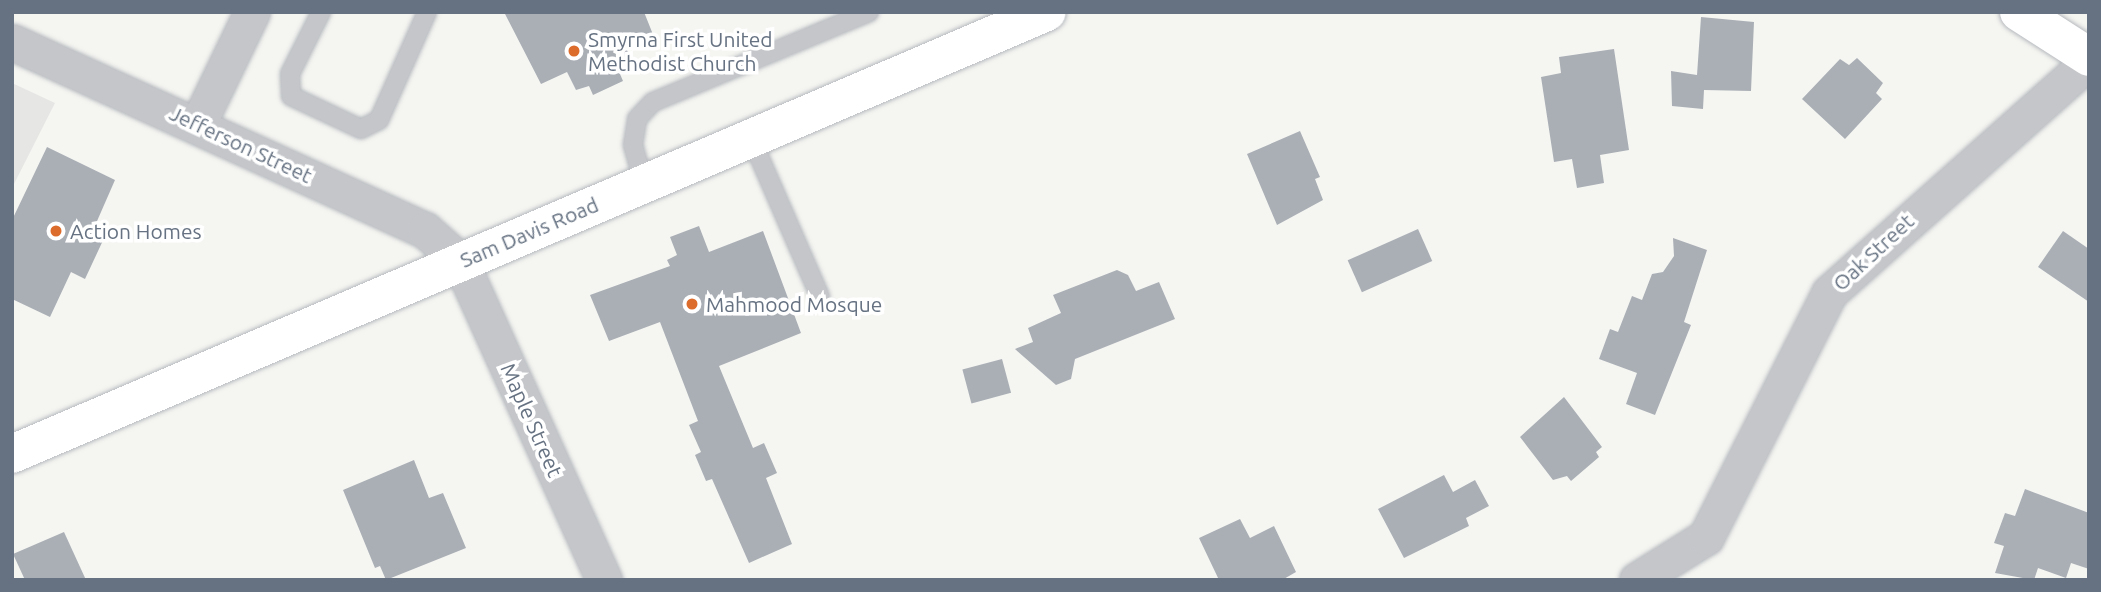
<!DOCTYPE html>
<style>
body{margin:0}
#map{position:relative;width:2101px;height:592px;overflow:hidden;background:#f5f6f2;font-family:Ubuntu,sans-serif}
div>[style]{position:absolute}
.built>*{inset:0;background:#e6e7e5}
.building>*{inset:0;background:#aaafb6;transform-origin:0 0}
.roads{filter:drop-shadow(0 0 2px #b6b9be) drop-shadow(0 0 2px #b6b9be)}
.lane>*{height:18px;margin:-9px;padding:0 9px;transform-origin:9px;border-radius:9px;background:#c4c6ca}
.street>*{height:35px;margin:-17.5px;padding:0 17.5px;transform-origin:17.5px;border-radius:17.5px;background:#c4c6ca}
.secondary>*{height:38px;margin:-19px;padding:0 19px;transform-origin:19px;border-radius:19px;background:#fff}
.dots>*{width:19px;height:19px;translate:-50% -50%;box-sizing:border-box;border:4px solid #fff;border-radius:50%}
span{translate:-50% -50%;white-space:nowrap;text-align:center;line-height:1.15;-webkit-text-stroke:7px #fff;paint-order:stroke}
.poi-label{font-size:21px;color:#667282}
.left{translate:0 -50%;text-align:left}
.street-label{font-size:21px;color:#667282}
.frame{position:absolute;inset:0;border:14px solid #667282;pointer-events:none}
</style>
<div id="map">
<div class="built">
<i style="clip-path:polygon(12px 83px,55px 103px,12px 188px)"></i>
</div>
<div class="building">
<i style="clip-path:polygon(504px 12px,644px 12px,654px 37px,626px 48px,635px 66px,620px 74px,623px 81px,593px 95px,589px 86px,576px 90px,567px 72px,541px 84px)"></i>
<i style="clip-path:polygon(1701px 17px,1754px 22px,1751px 91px,1704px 90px,1703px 109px,1672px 106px,1671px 71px,1697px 75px)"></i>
<i style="clip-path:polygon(1614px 49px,1629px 150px,1600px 155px,1604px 183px,1577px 188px,1572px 159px,1554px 162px,1541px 77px,1561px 73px,1559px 57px)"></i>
<i style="clip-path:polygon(1857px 58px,1883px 83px,1876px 93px,1882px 99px,1845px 139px,1802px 99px,1840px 59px,1849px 65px)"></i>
<i style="clip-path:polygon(1300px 131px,1320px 177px,1315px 179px,1323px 200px,1277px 225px,1247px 154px)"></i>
<i style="clip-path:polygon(47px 147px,115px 180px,94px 228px,106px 234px,85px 279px,71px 272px,50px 317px,12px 299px,12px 220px)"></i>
<i style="clip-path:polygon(699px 226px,709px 252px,763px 231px,801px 333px,719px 366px,753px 448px,764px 443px,777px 473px,766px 478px,792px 544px,749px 563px,712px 479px,706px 481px,695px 455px,701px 452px,689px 425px,698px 421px,660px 322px,609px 341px,590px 295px,670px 266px,667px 260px,677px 255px,670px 237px)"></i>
<i style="left:1418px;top:229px;width:35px;height:77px;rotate:66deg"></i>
<i style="clip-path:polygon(2063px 231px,2089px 249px,2089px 302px,2038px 267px)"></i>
<i style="clip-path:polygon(1673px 238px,1707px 250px,1684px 322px,1691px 325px,1655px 415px,1626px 404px,1637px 373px,1599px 359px,1610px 329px,1618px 332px,1632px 296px,1642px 300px,1652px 274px,1663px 272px,1674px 256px)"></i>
<i style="clip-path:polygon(1117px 270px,1128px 275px,1136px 291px,1159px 282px,1175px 319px,1075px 359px,1071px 379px,1056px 385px,1015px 349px,1033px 342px,1028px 328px,1061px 313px,1053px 295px)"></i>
<i style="left:1002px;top:359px;width:35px;height:41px;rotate:75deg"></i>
<i style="clip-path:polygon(1564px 397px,1602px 447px,1596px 452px,1599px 457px,1571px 481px,1567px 476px,1553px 480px,1520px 437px)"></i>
<i style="clip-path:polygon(414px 460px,429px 498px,443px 493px,466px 548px,386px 580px,380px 566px,375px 568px,343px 490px)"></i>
<i style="clip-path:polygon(1444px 475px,1453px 492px,1475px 480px,1489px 506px,1466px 518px,1469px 526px,1404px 558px,1378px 509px)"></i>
<i style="clip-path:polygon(2025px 489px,2089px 513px,2089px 569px,2071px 563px,2066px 578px,2038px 568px,2034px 580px,1995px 573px,2004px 546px,1994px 543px,2005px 513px,2015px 516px)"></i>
<i style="clip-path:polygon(1240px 519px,1250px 538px,1274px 526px,1296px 572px,1282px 580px,1219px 580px,1199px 538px)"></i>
<i style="clip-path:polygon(64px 532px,86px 580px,25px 580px,13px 554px)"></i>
</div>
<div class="roads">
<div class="lane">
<i style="left:321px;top:12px;width:69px;rotate:116.6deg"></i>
<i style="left:290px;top:74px;width:22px;rotate:87deg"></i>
<i style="left:291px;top:96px;width:77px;rotate:25.2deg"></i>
<i style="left:361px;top:129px;width:20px;rotate:-27deg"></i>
<i style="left:379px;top:120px;width:118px;rotate:-66deg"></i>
<i style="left:751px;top:138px;width:173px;rotate:66.5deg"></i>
<i style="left:644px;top:184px;width:41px;rotate:-105.8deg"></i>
<i style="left:633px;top:145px;width:26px;rotate:-81deg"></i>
<i style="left:637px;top:119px;width:23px;rotate:-47deg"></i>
<i style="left:653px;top:102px;width:234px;rotate:-22.6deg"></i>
</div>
<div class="street">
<i style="left:12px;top:42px;width:454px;rotate:24.5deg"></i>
<i style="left:425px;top:230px;width:47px;rotate:41.5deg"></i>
<i style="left:460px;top:261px;width:350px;rotate:65.7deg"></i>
<i style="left:198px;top:124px;width:124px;rotate:-64.3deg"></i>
<i style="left:1637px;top:580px;width:81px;rotate:-31.9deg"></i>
<i style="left:1706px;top:537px;width:273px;rotate:-63.2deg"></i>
<i style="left:1829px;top:293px;width:348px;rotate:-41.7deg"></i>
</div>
<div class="secondary">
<i style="left:2019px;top:12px;width:83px;rotate:32.7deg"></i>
<i style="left:12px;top:454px;width:1125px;rotate:-23.13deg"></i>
</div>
</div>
<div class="dots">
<i style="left:574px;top:51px;background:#dc6c2b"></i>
<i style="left:56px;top:231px;background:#dc6c2b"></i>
<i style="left:692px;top:304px;background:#dc6c2b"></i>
</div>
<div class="poi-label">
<span class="left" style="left:588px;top:51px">Smyrna First United<br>Methodist Church</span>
<span class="left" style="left:70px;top:231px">Action Homes</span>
<span class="left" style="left:706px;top:304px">Mahmood Mosque</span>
</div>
<div class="street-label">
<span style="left:241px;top:144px;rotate:25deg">Jefferson Street</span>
<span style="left:529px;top:232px;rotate:-23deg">Sam Davis Road</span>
<span style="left:1873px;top:252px;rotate:-43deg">Oak Street</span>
<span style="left:532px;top:420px;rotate:66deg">Maple Street</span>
</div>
<div class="frame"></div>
</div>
